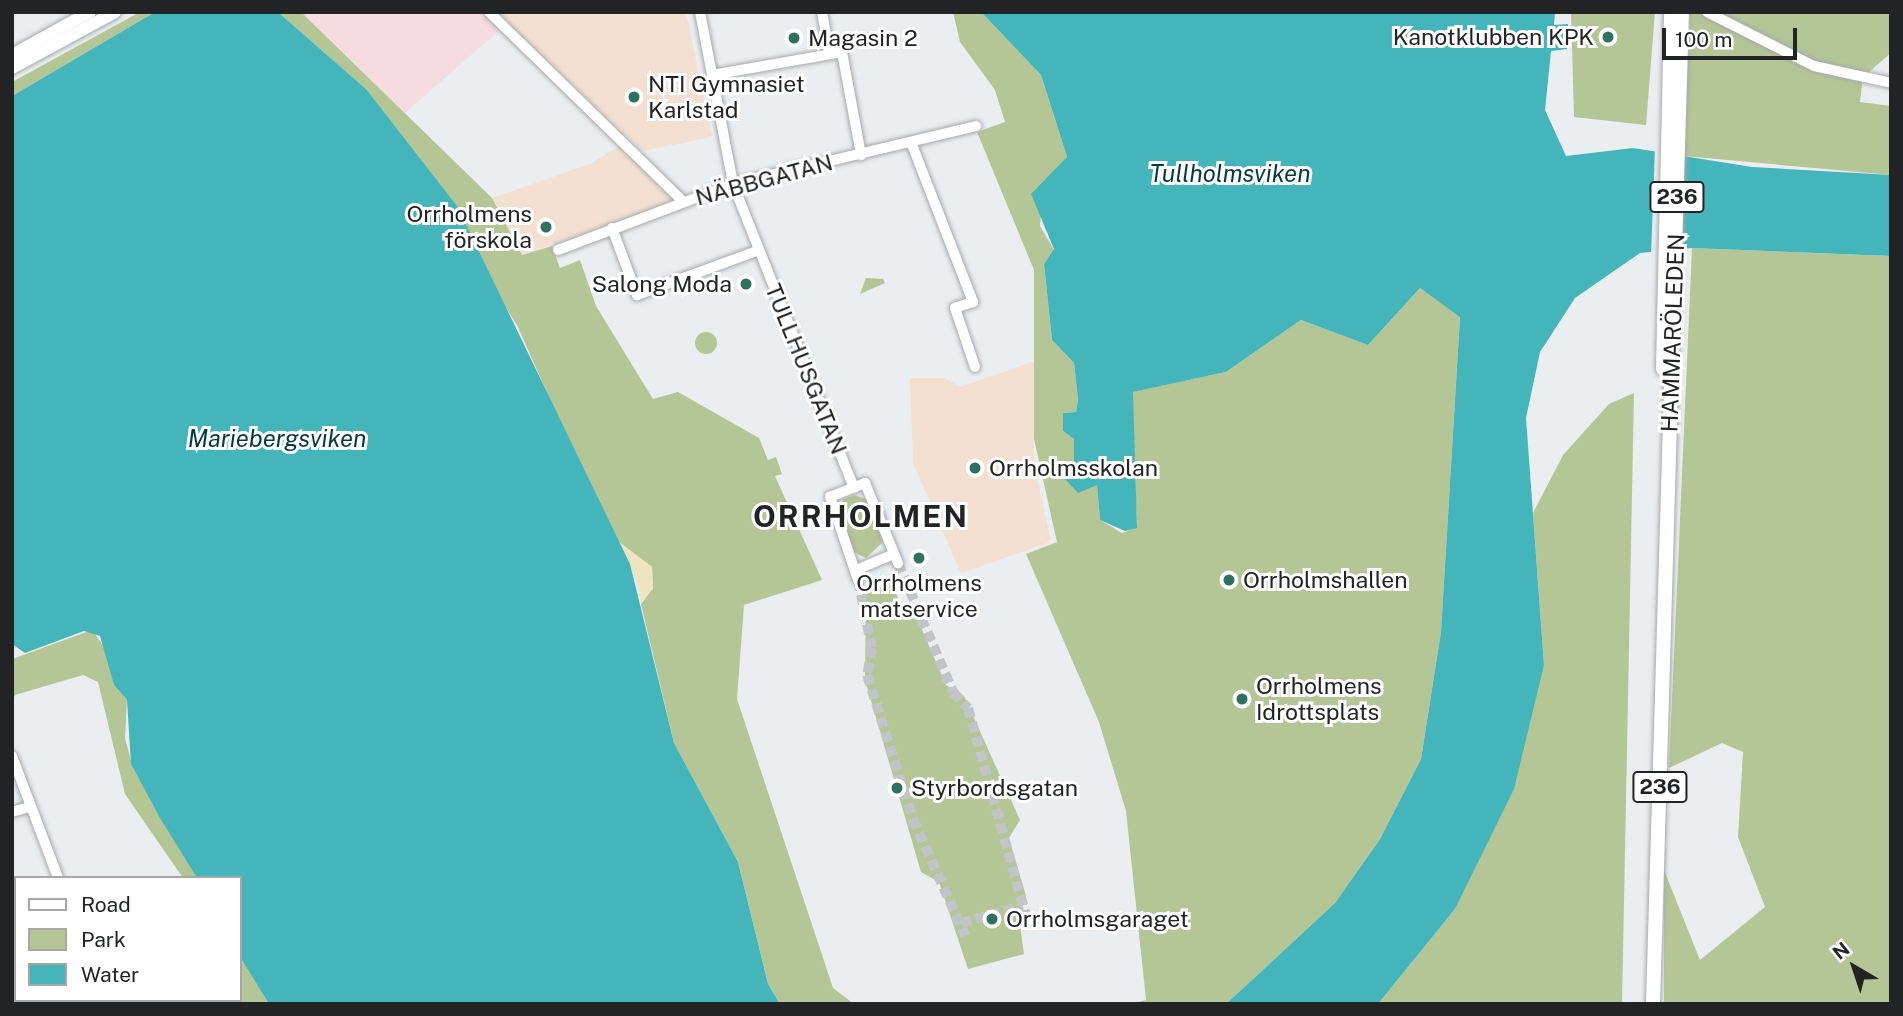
<!DOCTYPE html>
<meta charset="utf-8">
<style>
body{margin:0}
#map{position:relative;width:1903px;height:1016px;overflow:hidden;background:#eaeef1;font-family:"Public Sans",sans-serif}
div>[style]{position:absolute}
.industrial>*{inset:0;background:#f6dce0}
.education>*{inset:0;background:#f3e0d0}
.green>*{inset:0;background:#b5c696}
.round{border-radius:50%}
.sand>*{inset:0;background:#eee4bf}
.water>*{inset:0;background:#45b5bc}
.pier>*{inset:0;background:#eaeef1}
.minor-tunnel>*{height:10px;margin-top:-5px;transform-origin:0;background:repeating-linear-gradient(90deg,#c2c5c8 0 10px,transparent 0 15px)}
.roads{filter:drop-shadow(0 0 2px #a6a9ac) drop-shadow(0 0 2px #a6a9ac)}
.minor>*{height:10px;margin:-5px;padding:0 5px;transform-origin:5px;border-radius:5px;background:#fff}
.tertiary>*{height:12px;margin:-6px;padding:0 6px;transform-origin:6px;border-radius:6px;background:#fff}
.primary>*{height:14px;margin:-7px;padding:0 7px;transform-origin:7px;border-radius:7px;background:#fff}
.dots>*{width:19px;height:19px;translate:-50% -50%;box-sizing:border-box;border:4px solid #fff;border-radius:50%}
span{translate:-50% -50%;white-space:nowrap;text-align:center;line-height:1.15;-webkit-text-stroke:6px #fff;paint-order:stroke}
.shield-label span{padding:2px 5px;background:#fff;border:2px solid;border-radius:5px;-webkit-text-stroke-width:0}
.shield-label{font-size:21px;color:#222324;font-weight:700}
.poi-label{font-size:23px;color:#222324}
.right{translate:-100% -50%;text-align:right}
.left{translate:0 -50%;text-align:left}
.street-label{font-size:23px;color:#222324}
.water-label{font-size:24px;color:#043a3e;font-style:italic}
.district-label{font-size:30px;color:#222324;font-weight:700;letter-spacing:2px}
.frame{position:absolute;inset:0;border:14px solid #222324;pointer-events:none}
.legend{position:absolute;left:14px;top:876px;width:228px;height:126px;box-sizing:border-box;background:#fff;border:2px solid #a7a7a7;margin:0;padding:9px 12px;list-style:none;font-size:21px;color:#222324}
.legend li{display:flex;align-items:center;gap:14px;height:35px}
.legend b{width:35px;border:2px solid #a7a7a7}
.north{position:absolute;left:1819px;top:932px;width:70px;height:70px;-webkit-text-stroke:5px #fff;paint-order:stroke;rotate:321deg;font-size:19px;font-weight:700;line-height:28px;text-align:center;color:#222324}
.north::after{content:'';display:block;margin:auto;width:24px;height:32px;background:#222324;clip-path:polygon(50% 0,100% 100%,50% 72%,0 100%)}
.scale{position:absolute;left:1662px;top:28px;width:135px;height:32px;box-sizing:border-box;border:4px solid #222324;border-top:0;padding-left:9px;font-size:21px;line-height:24px;white-space:nowrap;color:#222324;-webkit-text-stroke:5px #fff;paint-order:stroke}
</style>
<div id="map">
<div class="industrial">
<i style="clip-path:polygon(301px 12px,487px 12px,501px 29px,405px 113px)"></i>
</div>
<div class="education">
<i style="clip-path:polygon(495px 12px,686px 12px,712px 137px,643px 151px)"></i>
<i style="clip-path:polygon(623px 144px,679px 200px,522px 255px,492px 198px,590px 164px)"></i>
<i style="clip-path:polygon(1035px 361px,1034px 463px,1051px 542px,961px 573px,913px 463px,910px 378px,945px 378px,960px 387px)"></i>
</div>
<div class="green">
<i style="clip-path:polygon(140px 12px,155px 12px,12px 96px,12px 82px)"></i>
<i style="clip-path:polygon(278px 12px,301px 12px,492px 198px,522px 255px,552px 246px,560px 268px,580px 260px,596px 306px,653px 399px,678px 392px,759px 438px,768px 460px,776px 457px,782px 474px,775px 476px,822px 580px,744px 605px,737px 699px,833px 988px,854px 1004px,780px 1004px,768px 984px,738px 862px,674px 743px,641px 604px,653px 588px,652px 567px,611px 536px,517px 325px,366px 89px)"></i>
<i style="clip-path:polygon(953px 12px,981px 12px,1041px 75px,1067px 157px,1043px 189px,1040px 226px,1054px 250px,1044px 264px,1052px 340px,1074px 363px,1078px 399px,1076px 412px,1063px 413px,1063px 431px,1074px 439px,1074px 468px,1097px 484px,1100px 520px,1122px 533px,1137px 527px,1132px 392px,1226px 372px,1301px 320px,1368px 345px,1420px 288px,1460px 316px,1441px 632px,1421px 759px,1380px 839px,1335px 903px,1226px 1004px,1129px 1004px,1146px 1000px,1126px 811px,1099px 722px,1026px 554px,1057px 542px,1034px 439px,1034px 270px,977px 132px,1005px 122px,995px 90px,960px 42px)"></i>
<i style="clip-path:polygon(1571px 12px,1655px 12px,1646px 125px,1574px 117px)"></i>
<i style="clip-path:polygon(1690px 12px,1889px 12px,1891px 53px,1863px 77px,1860px 102px,1891px 106px,1891px 175px,1684px 156px)"></i>
<i style="clip-path:polygon(1692px 248px,1891px 256px,1891px 1004px,1664px 1004px,1664px 870px,1700px 960px,1765px 907px,1738px 837px,1743px 752px,1722px 743px,1669px 768px)"></i>
<i style="clip-path:polygon(866px 278px,883px 279px,885px 283px,860px 294px)"></i>
<i class="round" style="left:695px;top:332px;width:22px;height:22px"></i>
<i style="clip-path:polygon(1634px 393px,1622px 1004px,1378px 1004px,1455px 909px,1544px 665px,1533px 513px,1563px 455px,1609px 404px)"></i>
<i style="clip-path:polygon(855px 495px,867px 500px,883px 542px,866px 558px,854px 552px,839px 511px,843px 499px)"></i>
<i style="clip-path:polygon(892px 583px,900px 603px,910px 602px,946px 685px,964px 696px,1020px 820px,1009px 838px,1026px 896px,1018px 912px,1024px 954px,968px 969px,939px 882px,921px 872px,865px 680px,866px 592px)"></i>
<i style="clip-path:polygon(92px 630px,107px 651px,114px 685px,127px 700px,125px 738px,133px 768px,197px 878px,183px 878px,125px 794px,98px 682px,83px 675px,15px 695px,12px 701px,12px 659px)"></i>
<i style="clip-path:polygon(240px 957px,269px 1004px,104px 1004px,240px 1000px)"></i>
</div>
<div class="sand">
<i style="clip-path:polygon(611px 536px,652px 567px,653px 588px,641px 604px,637px 580px)"></i>
</div>
<div class="water">
<i style="clip-path:polygon(155px 12px,278px 12px,366px 89px,457px 206px,630px 564px,674px 743px,738px 862px,768px 984px,780px 1004px,269px 1004px,240px 957px,240px 878px,197px 878px,160px 818px,131px 764px,127px 700px,114px 685px,100px 636px,84px 631px,25px 653px,12px 644px,12px 96px)"></i>
<i style="clip-path:polygon(981px 12px,1555px 12px,1554px 25px,1568px 24px,1567px 49px,1551px 51px,1545px 110px,1566px 156px,1633px 148px,1752px 167px,1891px 175px,1891px 256px,1692px 248px,1640px 253px,1575px 298px,1540px 352px,1526px 418px,1544px 665px,1514px 789px,1455px 909px,1378px 1004px,1226px 1004px,1335px 903px,1380px 839px,1421px 759px,1441px 632px,1460px 317px,1420px 288px,1368px 345px,1301px 320px,1226px 372px,1133px 392px,1137px 528px,1125px 531px,1100px 520px,1097px 485px,1078px 493px,1064px 478px,1064px 469px,1074px 468px,1074px 439px,1063px 431px,1063px 413px,1076px 412px,1078px 399px,1074px 363px,1052px 340px,1044px 264px,1054px 249px,1031px 194px,1067px 157px,1041px 75px)"></i>
</div>
<div class="pier">
<i style="clip-path:polygon(1655px 148px,1683px 153px,1682px 253px,1651px 255px)"></i>
</div>
<div class="minor-tunnel">
<i style="left:898px;top:563px;width:140px;rotate:66.9deg"></i>
<i style="left:953px;top:692px;width:22px;rotate:47deg"></i>
<i style="left:968px;top:708px;width:227px;rotate:74.4deg"></i>
<i style="left:858px;top:580px;width:69px;rotate:78.4deg"></i>
<i style="left:872px;top:648px;width:27px;rotate:100deg"></i>
<i style="left:867px;top:675px;width:151px;rotate:72.3deg"></i>
<i style="left:913px;top:819px;width:128px;rotate:66deg"></i>
<i style="left:961px;top:923px;width:64px;rotate:-15.3deg"></i>
</div>
<div class="roads">
<div class="minor">
<i style="left:489px;top:12px;width:271px;rotate:44.3deg"></i>
<i style="left:700px;top:12px;width:175px;rotate:79.1deg"></i>
<i style="left:733px;top:184px;width:327px;rotate:68.3deg"></i>
<i style="left:822px;top:12px;width:40px;rotate:80deg"></i>
<i style="left:1707px;top:12px;width:120px;rotate:26.8deg"></i>
<i style="left:1814px;top:66px;width:79px;rotate:12.4deg"></i>
<i style="left:712px;top:75px;width:132px;rotate:-10deg"></i>
<i style="left:842px;top:52px;width:105px;rotate:79.5deg"></i>
<i style="left:911px;top:142px;width:172px;rotate:68.8deg"></i>
<i style="left:973px;top:302px;width:19px;rotate:162deg"></i>
<i style="left:955px;top:308px;width:62px;rotate:71.3deg"></i>
<i style="left:612px;top:228px;width:72px;rotate:69.5deg"></i>
<i style="left:637px;top:295px;width:130px;rotate:-20.2deg"></i>
<i style="left:558px;top:250px;width:187px;rotate:-20.7deg"></i>
<i style="left:733px;top:184px;width:250px;rotate:-13.4deg"></i>
<i style="left:856px;top:570px;width:41px;rotate:-22.8deg"></i>
<i style="left:858px;top:580px;width:88px;rotate:-108.6deg"></i>
<i style="left:830px;top:497px;width:38px;rotate:-22deg"></i>
<i style="left:865px;top:483px;width:87px;rotate:67.6deg"></i>
<i style="left:12px;top:756px;width:130px;rotate:69.3deg"></i>
<i style="left:12px;top:812px;width:18px;rotate:-16deg"></i>
<i style="left:12px;top:928px;width:4px"></i>
</div>
<div class="tertiary">
<i style="left:12px;top:55px;width:89px;rotate:-28.9deg"></i>
<i style="left:12px;top:68px;width:117px;rotate:-28.5deg"></i>
</div>
<div class="primary">
<i style="left:1663px;top:369px;width:357px;rotate:-88.7deg"></i>
<i style="left:1653px;top:1004px;width:992px;rotate:-88.33deg"></i>
</div>
</div>
<div class="dots">
<i style="left:1608px;top:37px;background:#2f7060"></i>
<i style="left:794px;top:38px;background:#2f7060"></i>
<i style="left:634px;top:97px;background:#2f7060"></i>
<i style="left:546px;top:227px;background:#2f7060"></i>
<i style="left:746px;top:284px;background:#2f7060"></i>
<i style="left:975px;top:468px;background:#2f7060"></i>
<i style="left:919px;top:558px;background:#2f7060"></i>
<i style="left:1229px;top:580px;background:#2f7060"></i>
<i style="left:1242px;top:699px;background:#2f7060"></i>
<i style="left:897px;top:788px;background:#2f7060"></i>
<i style="left:992px;top:919px;background:#2f7060"></i>
</div>
<div class="shield-label">
<span style="left:1677px;top:197px">236</span>
<span style="left:1660px;top:787px">236</span>
</div>
<div class="poi-label">
<span class="right" style="left:1594px;top:37px">Kanotklubben KPK</span>
<span class="left" style="left:808px;top:38px">Magasin 2</span>
<span class="left" style="left:648px;top:97px">NTI Gymnasiet<br>Karlstad</span>
<span class="right" style="left:532px;top:227px">Orrholmens<br>förskola</span>
<span class="right" style="left:732px;top:284px">Salong Moda</span>
<span class="left" style="left:989px;top:468px">Orrholmsskolan</span>
<span class="left" style="left:1243px;top:580px">Orrholmshallen</span>
<span style="left:919px;top:596px">Orrholmens<br>matservice</span>
<span class="left" style="left:1256px;top:699px">Orrholmens<br>Idrottsplats</span>
<span class="left" style="left:911px;top:788px">Styrbordsgatan</span>
<span class="left" style="left:1006px;top:919px">Orrholmsgaraget</span>
</div>
<div class="street-label">
<span style="left:764px;top:180px;rotate:-15deg">NÄBBGATAN</span>
<span style="left:1673px;top:333px;rotate:-88deg">HAMMARÖLEDEN</span>
<span style="left:806px;top:369px;rotate:68deg">TULLHUSGATAN</span>
</div>
<div class="water-label">
<span style="left:1230px;top:174px">Tullholmsviken</span>
<span style="left:277px;top:439px">Mariebergsviken</span>
</div>
<div class="district-label">
<span style="left:861px;top:516px">ORRHOLMEN</span>
</div>
<div class="frame"></div>
<ul class="legend">
<li><b style="height:9px;background:#fff"></b>Road</li>
<li><b style="height:19px;background:#b5c696"></b>Park</li>
<li><b style="height:19px;background:#45b5bc"></b>Water</li>
</ul>
<div class="north">N</div>
<div class="scale">100 m</div>
</div>
